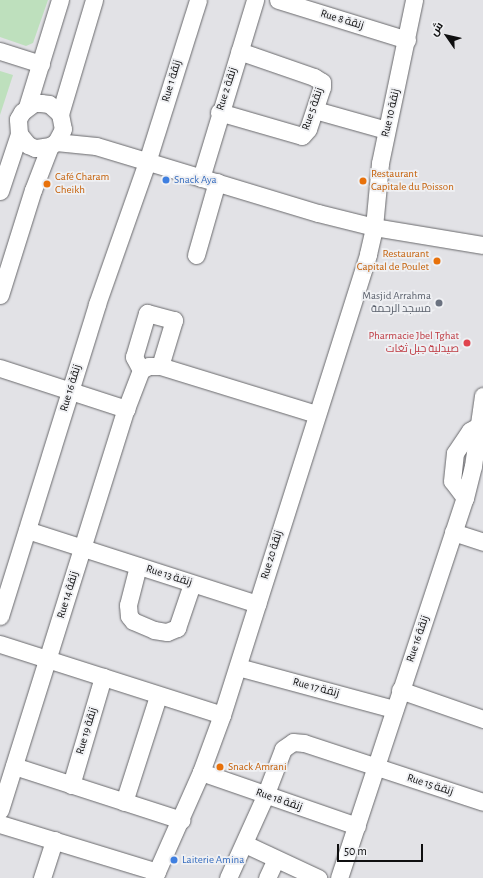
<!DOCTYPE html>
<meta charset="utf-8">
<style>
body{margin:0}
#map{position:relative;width:483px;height:878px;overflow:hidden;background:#e2e2e6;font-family:"Alegreya Sans",Cairo,sans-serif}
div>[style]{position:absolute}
.green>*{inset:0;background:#bee0bd}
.roads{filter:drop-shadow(0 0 1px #69696c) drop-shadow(0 0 1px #69696c)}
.minor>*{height:17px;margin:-8.5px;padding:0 8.5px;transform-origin:8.5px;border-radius:8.5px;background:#fff}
.dots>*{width:11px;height:11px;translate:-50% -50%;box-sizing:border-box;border:2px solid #eff0f3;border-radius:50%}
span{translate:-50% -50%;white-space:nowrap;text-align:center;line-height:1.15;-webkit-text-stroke:3.5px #eff0f3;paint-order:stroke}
.street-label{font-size:11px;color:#0f0f10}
.food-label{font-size:11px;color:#c56008}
.left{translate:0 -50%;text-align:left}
.right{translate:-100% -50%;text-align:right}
.shop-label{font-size:11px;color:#366cbe}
.worship-label{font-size:11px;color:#5b616d}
.health-label{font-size:11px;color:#be3a42}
.north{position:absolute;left:427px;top:16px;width:40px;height:40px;-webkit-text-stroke:3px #eff0f3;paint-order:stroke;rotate:304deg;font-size:11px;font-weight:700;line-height:16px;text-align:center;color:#0f0f10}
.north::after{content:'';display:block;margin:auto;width:14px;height:18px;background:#0f0f10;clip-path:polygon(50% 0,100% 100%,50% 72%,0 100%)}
.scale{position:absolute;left:337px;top:844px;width:86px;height:18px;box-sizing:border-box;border:2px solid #0f0f10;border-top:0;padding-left:5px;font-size:12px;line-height:14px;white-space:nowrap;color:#0f0f10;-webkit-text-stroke:3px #eff0f3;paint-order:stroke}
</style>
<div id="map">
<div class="green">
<i style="clip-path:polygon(0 0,48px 0,33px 43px,26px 46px,0 37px)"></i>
<i style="clip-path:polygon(0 71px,13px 75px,0 115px)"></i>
</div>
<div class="roads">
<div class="minor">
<i style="left:278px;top:0;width:135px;rotate:17.2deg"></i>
<i style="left:0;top:51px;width:43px;rotate:17.6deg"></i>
<i style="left:27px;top:107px;width:112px;rotate:-72.9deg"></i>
<i style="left:315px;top:110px;width:74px;rotate:15.7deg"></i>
<i style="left:219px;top:112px;width:86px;rotate:16.1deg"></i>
<i style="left:302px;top:136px;width:9px;rotate:-49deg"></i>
<i style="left:308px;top:129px;width:44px;rotate:-71.6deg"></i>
<i style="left:322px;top:87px;width:5px;rotate:-90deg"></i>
<i style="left:322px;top:82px;width:9px;rotate:-148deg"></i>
<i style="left:314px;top:77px;width:79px;rotate:-160.9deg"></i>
<i style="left:60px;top:114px;width:119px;rotate:-73.4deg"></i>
<i style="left:56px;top:142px;width:40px;rotate:5.7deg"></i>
<i style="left:96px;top:146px;width:232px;rotate:16.8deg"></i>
<i style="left:318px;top:213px;width:58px;rotate:14deg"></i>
<i style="left:374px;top:227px;width:110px;rotate:9.4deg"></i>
<i style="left:201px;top:178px;width:186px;rotate:-73.1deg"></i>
<i style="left:0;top:191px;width:60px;rotate:-71.6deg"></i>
<i style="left:19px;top:134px;width:15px;rotate:-94deg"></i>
<i style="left:18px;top:119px;width:8px;rotate:-60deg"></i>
<i style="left:22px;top:112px;width:15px;rotate:-37deg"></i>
<i style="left:34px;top:103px;width:7px"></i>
<i style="left:41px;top:103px;width:8px;rotate:7deg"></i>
<i style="left:49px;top:104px;width:15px;rotate:42deg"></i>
<i style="left:60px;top:114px;width:15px;rotate:79deg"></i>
<i style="left:63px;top:129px;width:15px;rotate:118deg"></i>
<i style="left:56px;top:142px;width:7px;rotate:146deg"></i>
<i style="left:50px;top:146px;width:15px;rotate:172deg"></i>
<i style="left:35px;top:148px;width:8px;rotate:-157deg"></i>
<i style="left:28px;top:145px;width:14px;rotate:-129deg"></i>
<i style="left:196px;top:255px;width:76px;rotate:-74deg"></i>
<i style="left:0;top:295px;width:110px;rotate:-72.6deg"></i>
<i style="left:33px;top:190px;width:47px;rotate:-68.9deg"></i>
<i style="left:0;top:368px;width:133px;rotate:18deg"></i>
<i style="left:141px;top:370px;width:15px;rotate:-118deg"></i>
<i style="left:134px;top:357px;width:46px;rotate:-73.5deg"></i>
<i style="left:147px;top:313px;width:28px;rotate:15deg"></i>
<i style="left:174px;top:320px;width:48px;rotate:106.9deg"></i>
<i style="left:465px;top:498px;width:21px;rotate:-127deg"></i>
<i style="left:452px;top:481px;width:28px;rotate:-84deg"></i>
<i style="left:455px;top:453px;width:27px;rotate:-56deg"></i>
<i style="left:470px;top:431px;width:9px;rotate:-32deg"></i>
<i style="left:478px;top:426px;width:5px;rotate:11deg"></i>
<i style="left:27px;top:530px;width:242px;rotate:17.8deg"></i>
<i style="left:453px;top:532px;width:32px;rotate:18deg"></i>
<i style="left:138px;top:566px;width:40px;rotate:104.4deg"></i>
<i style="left:128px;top:605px;width:11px;rotate:85deg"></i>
<i style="left:129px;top:616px;width:6px;rotate:51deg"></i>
<i style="left:133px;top:621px;width:23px;rotate:23deg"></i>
<i style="left:154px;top:630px;width:13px;rotate:9deg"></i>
<i style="left:167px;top:632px;width:11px;rotate:-22deg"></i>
<i style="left:177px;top:628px;width:46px;rotate:-71.2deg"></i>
<i style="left:0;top:616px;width:327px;rotate:-72.7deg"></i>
<i style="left:97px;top:304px;width:151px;rotate:-70.6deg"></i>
<i style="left:147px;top:162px;width:170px;rotate:-72.5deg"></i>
<i style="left:0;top:644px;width:233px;rotate:17.7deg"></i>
<i style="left:238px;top:667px;width:162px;rotate:15.1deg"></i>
<i style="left:400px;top:690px;width:88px;rotate:19.3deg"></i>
<i style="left:14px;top:766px;width:176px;rotate:17.9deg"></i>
<i style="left:201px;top:772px;width:165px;rotate:19.1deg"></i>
<i style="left:71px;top:785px;width:113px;rotate:-73.5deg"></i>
<i style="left:124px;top:802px;width:111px;rotate:-72.2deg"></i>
<i style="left:0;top:810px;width:420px;rotate:-72.6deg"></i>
<i style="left:126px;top:409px;width:42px;rotate:-69deg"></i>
<i style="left:141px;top:370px;width:9px;rotate:-27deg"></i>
<i style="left:149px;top:366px;width:11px"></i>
<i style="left:160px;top:366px;width:163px;rotate:17.1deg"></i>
<i style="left:0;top:824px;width:164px;rotate:17deg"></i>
<i style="left:245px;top:844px;width:81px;rotate:25deg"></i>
<i style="left:42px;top:878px;width:40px;rotate:-72deg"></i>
<i style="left:154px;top:878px;width:116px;rotate:-66.1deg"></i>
<i style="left:201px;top:772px;width:61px;rotate:-69.8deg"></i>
<i style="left:222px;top:715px;width:484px;rotate:-72.4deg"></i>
<i style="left:368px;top:254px;width:28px;rotate:-77deg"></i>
<i style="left:374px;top:227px;width:64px;rotate:-84.6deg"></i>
<i style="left:380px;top:163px;width:167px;rotate:-78.2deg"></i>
<i style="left:228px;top:878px;width:90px;rotate:-65.7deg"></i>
<i style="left:265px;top:796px;width:50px;rotate:-69deg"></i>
<i style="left:283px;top:749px;width:12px;rotate:-35deg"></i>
<i style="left:293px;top:742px;width:11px;rotate:5deg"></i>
<i style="left:304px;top:743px;width:188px;rotate:18.2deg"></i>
<i style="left:267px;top:878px;width:21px;rotate:-65deg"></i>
<i style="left:339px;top:878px;width:400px;rotate:-71.7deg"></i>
<i style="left:465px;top:498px;width:33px;rotate:-76deg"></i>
<i style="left:473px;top:466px;width:71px;rotate:-81.9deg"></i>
</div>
</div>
<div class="dots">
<i style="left:166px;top:180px;background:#3f7fe0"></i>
<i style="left:363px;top:181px;background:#e8710a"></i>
<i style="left:47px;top:184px;background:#e8710a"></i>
<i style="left:437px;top:261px;background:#e8710a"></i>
<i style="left:439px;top:303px;background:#6b7280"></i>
<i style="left:467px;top:343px;background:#e0444e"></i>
<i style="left:220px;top:767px;background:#e8710a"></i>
<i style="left:174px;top:860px;background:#3f7fe0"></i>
</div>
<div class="street-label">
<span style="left:342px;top:20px;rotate:17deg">Rue 8 زنقة</span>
<span style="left:172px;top:81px;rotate:-73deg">Rue 1 زنقة</span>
<span style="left:227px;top:89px;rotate:-72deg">Rue 2 زنقة</span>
<span style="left:313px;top:109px;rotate:-71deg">Rue 5 زنقة</span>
<span style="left:391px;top:113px;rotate:-77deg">Rue 10 زنقة</span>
<span style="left:71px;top:388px;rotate:-73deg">Rue 16 زنقة</span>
<span style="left:272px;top:555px;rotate:-73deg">Rue 20 زنقة</span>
<span style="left:169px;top:576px;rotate:18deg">Rue 13 زنقة</span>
<span style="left:68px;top:595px;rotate:-73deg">Rue 14 زنقة</span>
<span style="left:418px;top:639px;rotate:-71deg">Rue 16 زنقة</span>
<span style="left:316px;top:688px;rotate:15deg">Rue 17 زنقة</span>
<span style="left:87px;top:731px;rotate:-73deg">Rue 19 زنقة</span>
<span style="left:430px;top:785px;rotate:18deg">Rue 15 زنقة</span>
<span style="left:279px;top:800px;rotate:19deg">Rue 18 زنقة</span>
</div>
<div class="food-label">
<span class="left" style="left:371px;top:181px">Restaurant<br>Capitale du Poisson</span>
<span class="left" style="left:55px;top:184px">Café Charam<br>Cheikh</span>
<span class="right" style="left:429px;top:261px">Restaurant<br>Capital de Poulet</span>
<span class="left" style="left:228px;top:767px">Snack Amrani</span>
</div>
<div class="shop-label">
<span class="left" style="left:174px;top:180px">Snack Aya</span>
<span class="left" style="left:182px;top:860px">Laiterie Amina</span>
</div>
<div class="worship-label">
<span class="right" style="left:431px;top:303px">Masjid Arrahma<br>مسجد الرحمة</span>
</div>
<div class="health-label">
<span class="right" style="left:459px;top:343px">Pharmacie Jbel Tghat<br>صيدلية جبل ثغات</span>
</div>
<div class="north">ش</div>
<div class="scale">50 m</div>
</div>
